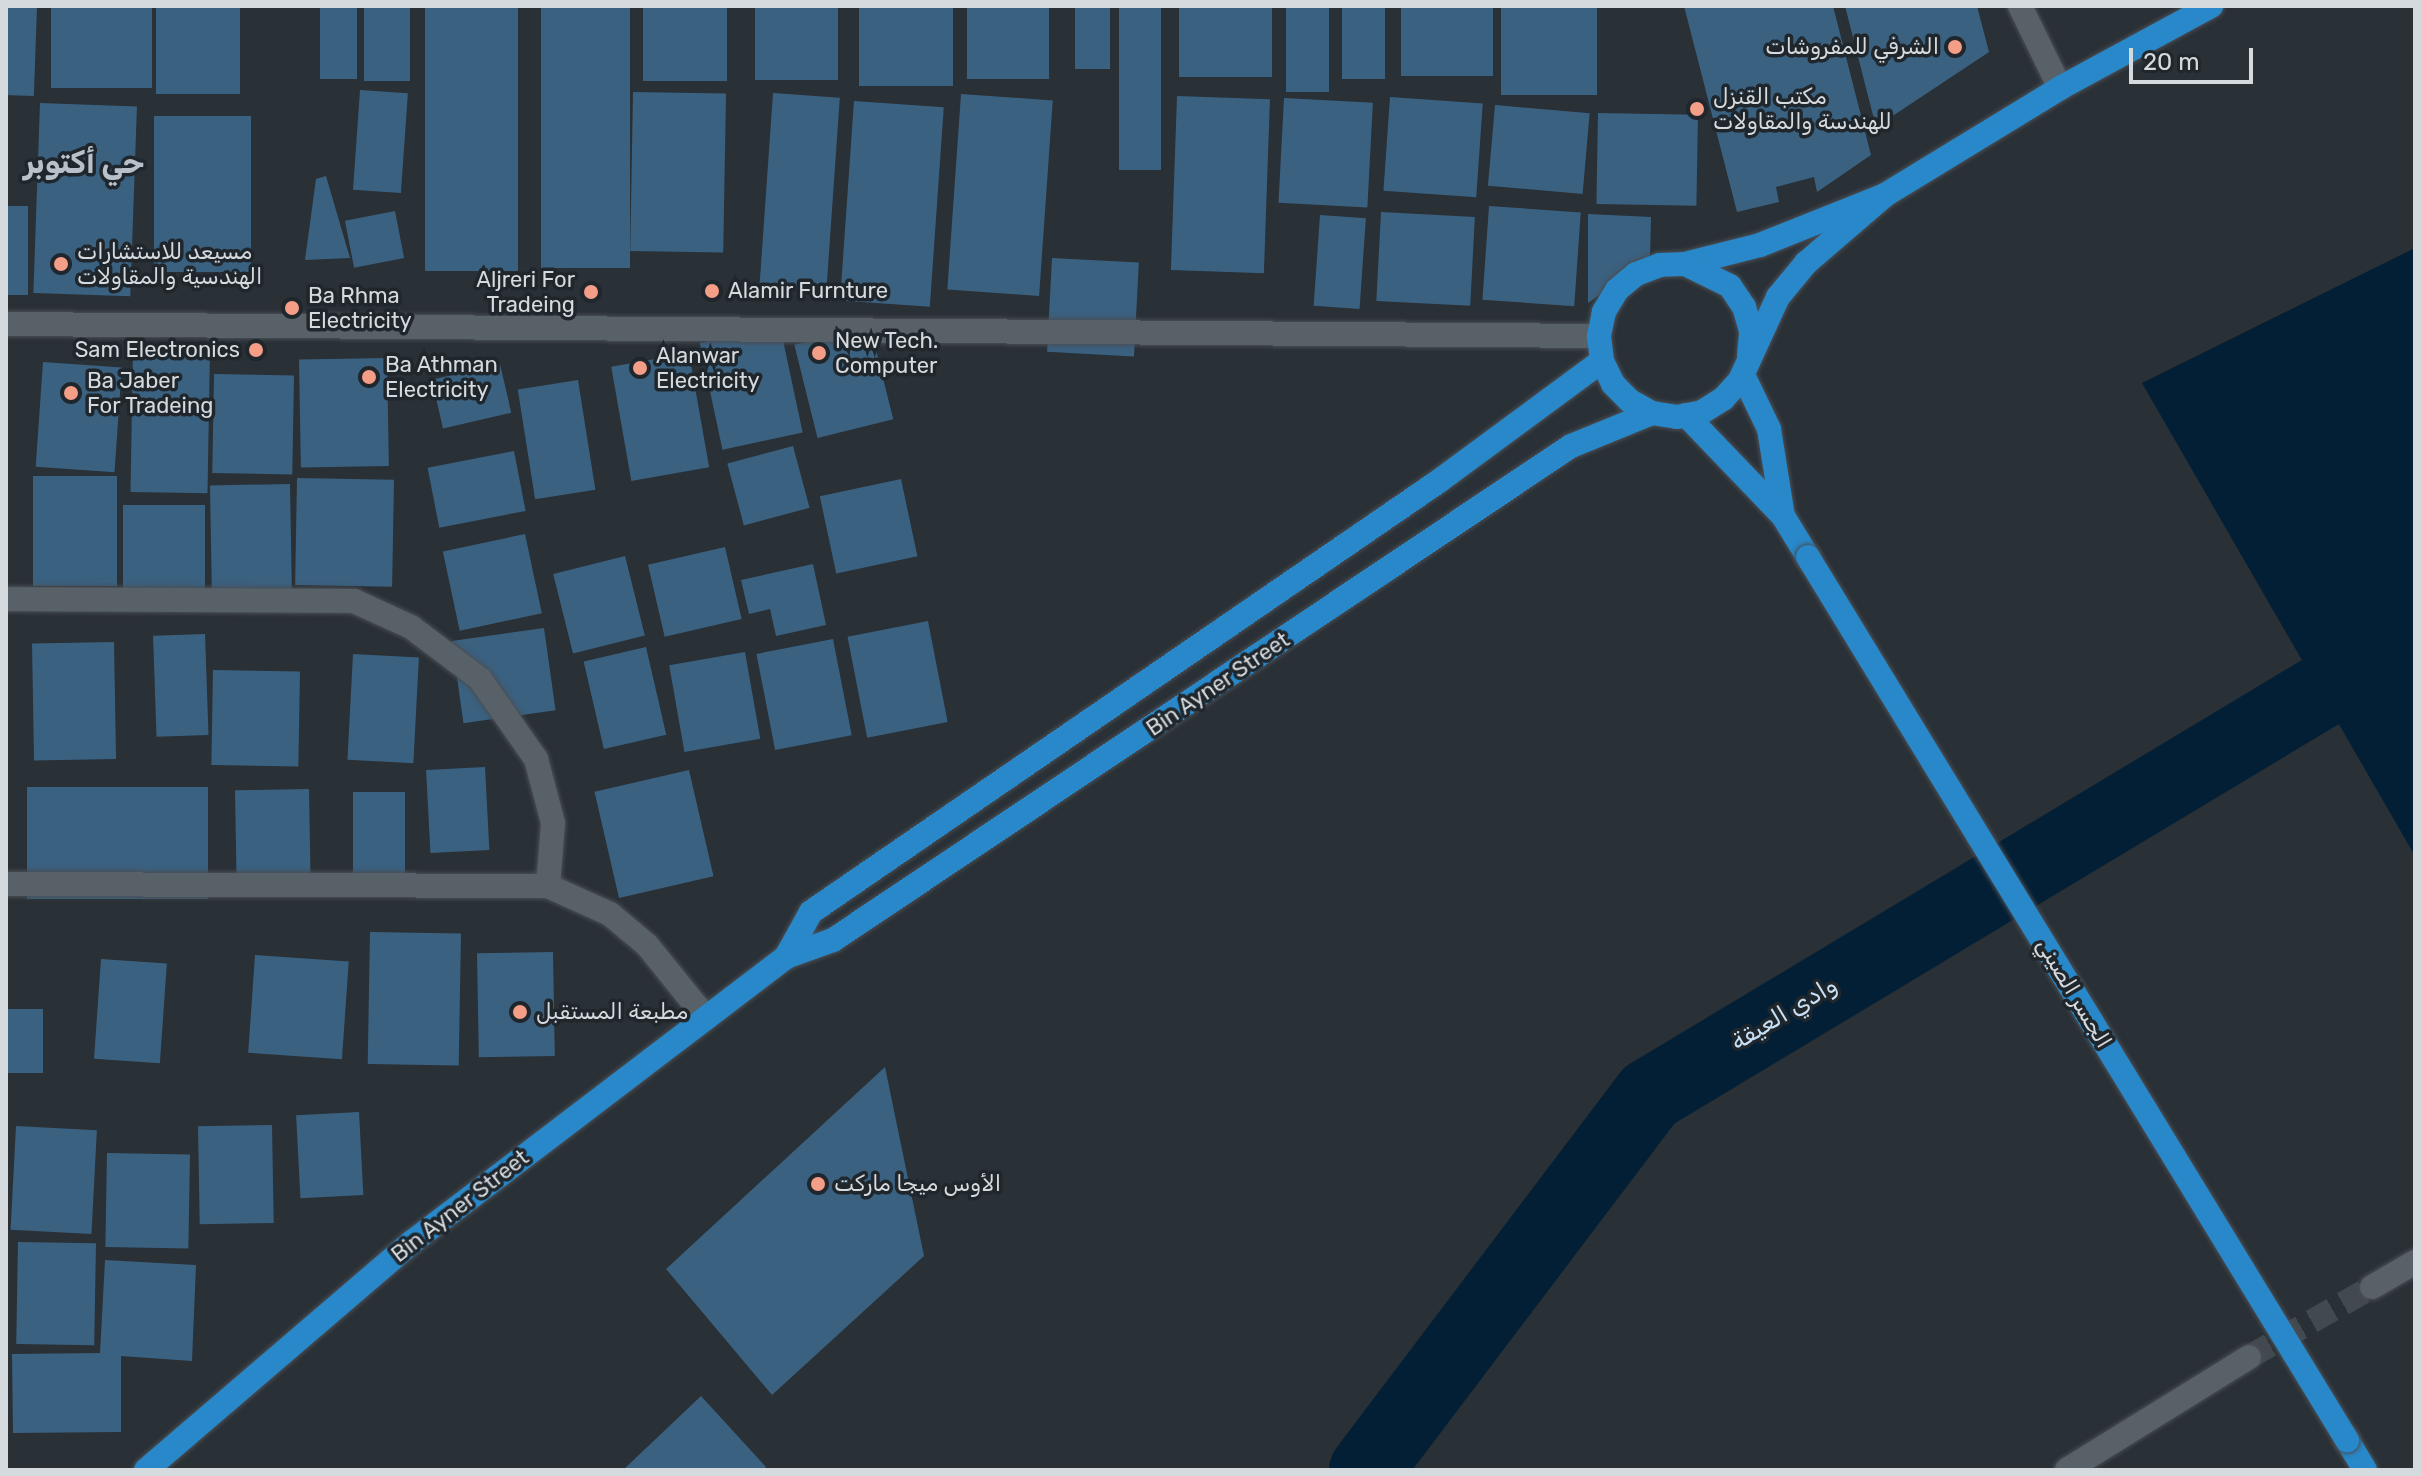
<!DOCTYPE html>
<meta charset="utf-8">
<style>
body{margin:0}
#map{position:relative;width:2421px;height:1476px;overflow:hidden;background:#293036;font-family:Rubik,Cairo,sans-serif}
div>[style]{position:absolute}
.water>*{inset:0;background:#031f35}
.river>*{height:74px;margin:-37px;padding:0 37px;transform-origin:37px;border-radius:37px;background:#031f35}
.building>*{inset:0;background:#3b6180;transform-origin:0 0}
.secondary-tunnel>*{height:24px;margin-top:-12px;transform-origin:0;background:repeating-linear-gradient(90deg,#434a4f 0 24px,transparent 0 36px)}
.roads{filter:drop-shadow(0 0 2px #494e54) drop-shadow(0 0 2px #494e54)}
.minor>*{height:24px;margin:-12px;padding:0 12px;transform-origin:12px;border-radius:12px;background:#596168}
.tertiary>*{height:24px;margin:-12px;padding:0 12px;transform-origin:12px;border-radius:12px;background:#596168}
.secondary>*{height:24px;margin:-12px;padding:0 12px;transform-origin:12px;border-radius:12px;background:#596168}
.trunk>*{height:24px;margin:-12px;padding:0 12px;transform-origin:12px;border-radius:12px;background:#2888c9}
.bridges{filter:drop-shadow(0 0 2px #494e54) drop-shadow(0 0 2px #494e54)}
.trunk-bridge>*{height:24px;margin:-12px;padding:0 12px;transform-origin:12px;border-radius:12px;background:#2888c9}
.dots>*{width:22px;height:22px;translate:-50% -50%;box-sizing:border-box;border:4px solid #1f262c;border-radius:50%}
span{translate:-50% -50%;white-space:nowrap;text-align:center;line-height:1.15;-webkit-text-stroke:7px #1f262c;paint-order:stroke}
.poi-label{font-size:22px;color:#d5dade}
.right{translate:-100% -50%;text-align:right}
.left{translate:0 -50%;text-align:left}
.street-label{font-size:22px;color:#d5dade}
.water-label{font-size:24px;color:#c8e0f5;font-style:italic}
.district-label{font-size:30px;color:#b8c1c9;font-weight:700}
.frame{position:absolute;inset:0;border:8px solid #d5dade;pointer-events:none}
.scale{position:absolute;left:2129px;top:48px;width:124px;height:36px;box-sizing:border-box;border:4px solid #d5dade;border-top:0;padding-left:10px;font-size:24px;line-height:28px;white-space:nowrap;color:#d5dade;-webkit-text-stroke:6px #1f262c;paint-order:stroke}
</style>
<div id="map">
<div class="water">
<i style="clip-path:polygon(2415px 248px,2415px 856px,2142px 383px)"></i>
</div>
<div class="river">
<i style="left:1366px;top:1470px;width:470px;rotate:-52.9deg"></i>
<i style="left:1650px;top:1095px;width:784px;rotate:-31.01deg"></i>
</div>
<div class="building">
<i style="left:6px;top:6px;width:31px;height:89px;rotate:2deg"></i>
<i style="left:51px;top:6px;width:101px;height:82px"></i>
<i style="left:156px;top:6px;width:84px;height:88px"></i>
<i style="left:320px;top:6px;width:37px;height:73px"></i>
<i style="left:364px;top:6px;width:46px;height:75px"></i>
<i style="left:425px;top:6px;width:93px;height:265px"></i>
<i style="left:541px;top:6px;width:89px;height:262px"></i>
<i style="left:643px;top:6px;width:84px;height:75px"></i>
<i style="left:755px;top:6px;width:83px;height:74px"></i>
<i style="left:859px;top:6px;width:94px;height:80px"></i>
<i style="left:967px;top:6px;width:82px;height:73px"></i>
<i style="left:1075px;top:6px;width:35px;height:63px"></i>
<i style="left:1119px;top:6px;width:42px;height:164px"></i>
<i style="left:1179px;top:6px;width:93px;height:71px"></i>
<i style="left:1286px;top:6px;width:43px;height:86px"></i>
<i style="left:1342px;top:6px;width:43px;height:73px"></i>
<i style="left:1401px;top:6px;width:92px;height:70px"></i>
<i style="left:1501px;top:6px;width:96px;height:89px"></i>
<i style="clip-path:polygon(1684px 6px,1833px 6px,1871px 155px,1817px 192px,1814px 177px,1776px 187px,1779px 202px,1737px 212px)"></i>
<i style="clip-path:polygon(1845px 6px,1977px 6px,1989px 52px,1876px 127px)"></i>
<i style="left:360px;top:90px;width:48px;height:100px;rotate:4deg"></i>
<i style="left:633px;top:92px;width:93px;height:159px;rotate:1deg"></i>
<i style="left:773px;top:93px;width:67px;height:194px;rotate:4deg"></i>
<i style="left:961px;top:94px;width:92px;height:196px;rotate:4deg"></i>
<i style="left:1177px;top:96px;width:93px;height:174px;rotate:2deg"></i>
<i style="left:1390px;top:97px;width:93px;height:94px;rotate:4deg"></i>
<i style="left:1284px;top:98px;width:89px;height:105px;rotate:3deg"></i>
<i style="left:854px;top:101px;width:90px;height:200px;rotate:4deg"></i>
<i style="left:40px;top:103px;width:97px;height:190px;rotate:2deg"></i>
<i style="left:1495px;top:105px;width:95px;height:81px;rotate:5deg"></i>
<i style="left:1598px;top:113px;width:100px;height:91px;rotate:1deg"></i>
<i style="left:154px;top:116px;width:97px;height:156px"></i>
<i style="clip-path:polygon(326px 176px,350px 258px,305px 260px,316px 179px)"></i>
<i style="left:6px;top:206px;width:22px;height:89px"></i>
<i style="left:1489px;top:206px;width:92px;height:94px;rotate:4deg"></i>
<i style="left:395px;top:211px;width:48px;height:51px;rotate:79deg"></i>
<i style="left:1381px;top:212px;width:94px;height:89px;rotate:3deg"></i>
<i style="clip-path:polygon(1588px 214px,1651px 217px,1650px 259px,1588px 303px)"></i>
<i style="left:1320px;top:215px;width:46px;height:91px;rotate:4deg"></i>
<i style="left:1052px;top:258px;width:87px;height:94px;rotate:3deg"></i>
<i style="left:780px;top:326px;width:109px;height:82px;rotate:78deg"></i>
<i style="left:870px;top:326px;width:96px;height:78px;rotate:76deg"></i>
<i style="left:133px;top:348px;width:77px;height:144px;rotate:1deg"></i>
<i style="left:689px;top:353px;width:116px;height:79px;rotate:80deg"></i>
<i style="left:387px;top:358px;width:108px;height:88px;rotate:89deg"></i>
<i style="left:43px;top:362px;width:79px;height:105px;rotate:4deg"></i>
<i style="left:500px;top:364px;width:50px;height:70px;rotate:77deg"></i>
<i style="left:214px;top:374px;width:80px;height:99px;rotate:1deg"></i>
<i style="left:578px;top:380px;width:111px;height:61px;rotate:81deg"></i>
<i style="left:793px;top:446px;width:64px;height:68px;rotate:75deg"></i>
<i style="left:514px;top:451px;width:61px;height:88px;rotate:79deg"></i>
<i style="left:33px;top:476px;width:84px;height:110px"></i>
<i style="left:297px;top:478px;width:97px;height:107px;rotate:1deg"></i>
<i style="left:901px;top:479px;width:79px;height:83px;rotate:78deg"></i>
<i style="left:290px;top:484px;width:109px;height:80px;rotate:89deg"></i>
<i style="left:123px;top:505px;width:82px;height:83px"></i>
<i style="left:525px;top:534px;width:81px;height:84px;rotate:78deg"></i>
<i style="left:725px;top:547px;width:74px;height:79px;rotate:77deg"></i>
<i style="left:625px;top:556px;width:82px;height:74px;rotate:76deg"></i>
<i style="clip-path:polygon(813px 564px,826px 625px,776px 636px,770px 609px,749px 614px,741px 580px)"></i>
<i style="left:928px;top:621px;width:103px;height:82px;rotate:79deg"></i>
<i style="left:544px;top:628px;width:83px;height:93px;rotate:82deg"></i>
<i style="left:205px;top:634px;width:101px;height:52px;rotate:88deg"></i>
<i style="left:833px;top:639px;width:98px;height:78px;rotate:79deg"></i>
<i style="left:114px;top:642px;width:117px;height:82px;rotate:89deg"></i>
<i style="left:646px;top:647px;width:90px;height:64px;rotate:77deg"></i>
<i style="left:745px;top:652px;width:88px;height:77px;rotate:80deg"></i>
<i style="left:353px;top:654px;width:66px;height:106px;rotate:3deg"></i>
<i style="left:213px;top:670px;width:87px;height:95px;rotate:1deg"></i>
<i style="left:485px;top:767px;width:83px;height:59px;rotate:87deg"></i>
<i style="left:689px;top:770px;width:109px;height:97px;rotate:77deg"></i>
<i style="left:27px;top:787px;width:181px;height:112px"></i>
<i style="left:309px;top:789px;width:87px;height:74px;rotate:89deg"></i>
<i style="left:405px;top:792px;width:86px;height:52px;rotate:90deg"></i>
<i style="left:370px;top:932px;width:91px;height:132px;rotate:1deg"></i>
<i style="left:553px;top:952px;width:104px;height:76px;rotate:89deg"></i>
<i style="left:255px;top:955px;width:94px;height:98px;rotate:4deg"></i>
<i style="left:101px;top:959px;width:66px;height:100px;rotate:4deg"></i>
<i style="left:6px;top:1009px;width:37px;height:64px"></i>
<i style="clip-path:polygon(885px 1067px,924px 1256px,772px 1395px,666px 1269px)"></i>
<i style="left:359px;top:1112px;width:83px;height:63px;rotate:87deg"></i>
<i style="left:272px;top:1125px;width:98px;height:74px;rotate:89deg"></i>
<i style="left:16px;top:1126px;width:81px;height:104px;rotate:3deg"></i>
<i style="left:107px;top:1153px;width:83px;height:94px;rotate:1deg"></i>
<i style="left:18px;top:1242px;width:78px;height:102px;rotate:1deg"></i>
<i style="clip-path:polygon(105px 1260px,196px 1265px,192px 1361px,121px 1356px,121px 1432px,13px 1433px,12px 1354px,100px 1353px)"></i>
<i style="clip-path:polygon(701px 1396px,766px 1467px,763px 1470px,623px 1470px)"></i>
</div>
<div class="secondary-tunnel">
<i style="left:2249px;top:1357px;width:142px;rotate:-29.6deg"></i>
</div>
<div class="roads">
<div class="minor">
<i style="left:2020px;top:6px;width:91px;rotate:64deg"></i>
<i style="left:6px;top:599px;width:348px;rotate:0.3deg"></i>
<i style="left:354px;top:601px;width:63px;rotate:24.5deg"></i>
<i style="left:411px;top:627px;width:86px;rotate:37deg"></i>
<i style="left:480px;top:679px;width:98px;rotate:55deg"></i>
<i style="left:536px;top:759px;width:66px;rotate:75.1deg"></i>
<i style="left:553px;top:823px;width:63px;rotate:94.5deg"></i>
<i style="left:6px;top:884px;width:542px;rotate:0.21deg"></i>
<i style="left:548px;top:886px;width:68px;rotate:24.3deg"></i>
<i style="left:610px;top:914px;width:48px;rotate:40deg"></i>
<i style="left:647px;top:945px;width:94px;rotate:51.1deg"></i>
</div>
<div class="tertiary">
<i style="left:6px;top:324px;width:1593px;rotate:0.43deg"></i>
</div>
<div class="secondary">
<i style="left:2372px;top:1287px;width:50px;rotate:-30.2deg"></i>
<i style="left:2067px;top:1470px;width:214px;rotate:-31.8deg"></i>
</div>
<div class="trunk">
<i style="left:1689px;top:263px;width:73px;rotate:-14.2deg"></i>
<i style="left:1760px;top:245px;width:135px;rotate:-21.8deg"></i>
<i style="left:1885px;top:195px;width:205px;rotate:-31.4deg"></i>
<i style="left:2060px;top:88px;width:172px;rotate:-28.5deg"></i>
<i style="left:1749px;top:356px;width:25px;rotate:-85deg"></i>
<i style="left:1751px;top:331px;width:25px;rotate:-106deg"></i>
<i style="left:1744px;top:307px;width:25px;rotate:-124deg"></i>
<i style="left:1730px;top:286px;width:50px;rotate:-153.9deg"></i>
<i style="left:1685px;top:264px;width:25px;rotate:178deg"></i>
<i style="left:1660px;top:265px;width:26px;rotate:159deg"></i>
<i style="left:1636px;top:274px;width:25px;rotate:140deg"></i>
<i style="left:1617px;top:290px;width:26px;rotate:121deg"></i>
<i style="left:1604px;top:312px;width:25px;rotate:102deg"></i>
<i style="left:1599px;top:336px;width:25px;rotate:83deg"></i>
<i style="left:1602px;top:361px;width:25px;rotate:64deg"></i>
<i style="left:1613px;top:384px;width:24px;rotate:45deg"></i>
<i style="left:1630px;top:401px;width:25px;rotate:29deg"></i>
<i style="left:1652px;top:413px;width:25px;rotate:9deg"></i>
<i style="left:1677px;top:417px;width:25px;rotate:-11deg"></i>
<i style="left:1702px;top:412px;width:25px;rotate:-32deg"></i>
<i style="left:1723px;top:399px;width:25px;rotate:-48deg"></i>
<i style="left:1740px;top:380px;width:91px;rotate:-65.4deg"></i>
<i style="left:1778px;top:297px;width:44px;rotate:-50.5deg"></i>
<i style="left:1806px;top:263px;width:104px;rotate:-40.7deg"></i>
<i style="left:1743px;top:375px;width:60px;rotate:64.3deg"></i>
<i style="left:1769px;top:429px;width:88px;rotate:80.9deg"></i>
<i style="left:1686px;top:415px;width:140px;rotate:46.2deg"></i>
<i style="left:1783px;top:516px;width:48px;rotate:58.6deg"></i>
<i style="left:786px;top:957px;width:51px;rotate:-60.9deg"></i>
<i style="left:811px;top:912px;width:762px;rotate:-34.46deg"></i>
<i style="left:1439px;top:481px;width:202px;rotate:-36.4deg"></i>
<i style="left:2347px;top:1440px;width:35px;rotate:59deg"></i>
<i style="left:146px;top:1470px;width:350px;rotate:-40.6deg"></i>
<i style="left:412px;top:1242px;width:470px;rotate:-37.3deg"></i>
<i style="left:786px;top:957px;width:50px;rotate:-19.9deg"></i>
<i style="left:833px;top:940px;width:888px;rotate:-33.8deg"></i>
<i style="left:1571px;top:446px;width:87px;rotate:-22.2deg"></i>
</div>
</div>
<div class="bridges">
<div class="trunk-bridge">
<i style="left:1808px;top:557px;width:1035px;rotate:58.6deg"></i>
</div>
</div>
<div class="dots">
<i style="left:1955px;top:47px;background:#f49e88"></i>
<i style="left:1697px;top:109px;background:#f49e88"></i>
<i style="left:61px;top:264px;background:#f49e88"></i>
<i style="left:712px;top:291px;background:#f49e88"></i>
<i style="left:591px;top:292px;background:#f49e88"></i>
<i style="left:292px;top:308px;background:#f49e88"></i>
<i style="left:256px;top:350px;background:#f49e88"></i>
<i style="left:819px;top:353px;background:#f49e88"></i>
<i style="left:640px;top:368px;background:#f49e88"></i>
<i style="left:369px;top:377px;background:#f49e88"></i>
<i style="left:71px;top:393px;background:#f49e88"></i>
<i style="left:520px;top:1012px;background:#f49e88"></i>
<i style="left:818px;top:1184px;background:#f49e88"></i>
</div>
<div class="poi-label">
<span class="right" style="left:1939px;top:47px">الشرفي للمفروشات</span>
<span class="left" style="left:1713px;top:109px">مكتب القنزل<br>للهندسة والمقاولات</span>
<span class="left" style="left:77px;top:264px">مسيعد للاستشارات<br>الهندسية والمقاولات</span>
<span class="right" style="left:575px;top:292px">Aljreri For<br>Tradeing</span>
<span class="left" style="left:728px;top:291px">Alamir Furnture</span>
<span class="left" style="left:308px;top:308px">Ba Rhma<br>Electricity</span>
<span class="left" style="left:835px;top:353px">New Tech.<br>Computer</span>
<span class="right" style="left:240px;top:350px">Sam Electronics</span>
<span class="left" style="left:656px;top:368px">Alanwar<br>Electricity</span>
<span class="left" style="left:385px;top:377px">Ba Athman<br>Electricity</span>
<span class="left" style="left:87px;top:393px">Ba Jaber<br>For Tradeing</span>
<span class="left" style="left:536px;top:1012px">مطبعة المستقبل</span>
<span class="left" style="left:834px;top:1184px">الأوس ميجا ماركت</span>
</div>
<div class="street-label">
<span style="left:1218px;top:684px;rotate:-34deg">Bin Ayner Street</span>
<span style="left:2074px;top:993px;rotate:59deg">الجسر الصيني</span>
<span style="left:460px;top:1206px;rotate:-38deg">Bin Ayner Street</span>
</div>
<div class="water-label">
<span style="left:1784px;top:1014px;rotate:-31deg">وادي العيقة</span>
</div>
<div class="district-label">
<span style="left:84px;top:163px">حي أكتوبر</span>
</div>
<div class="frame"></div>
<div class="scale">20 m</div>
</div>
